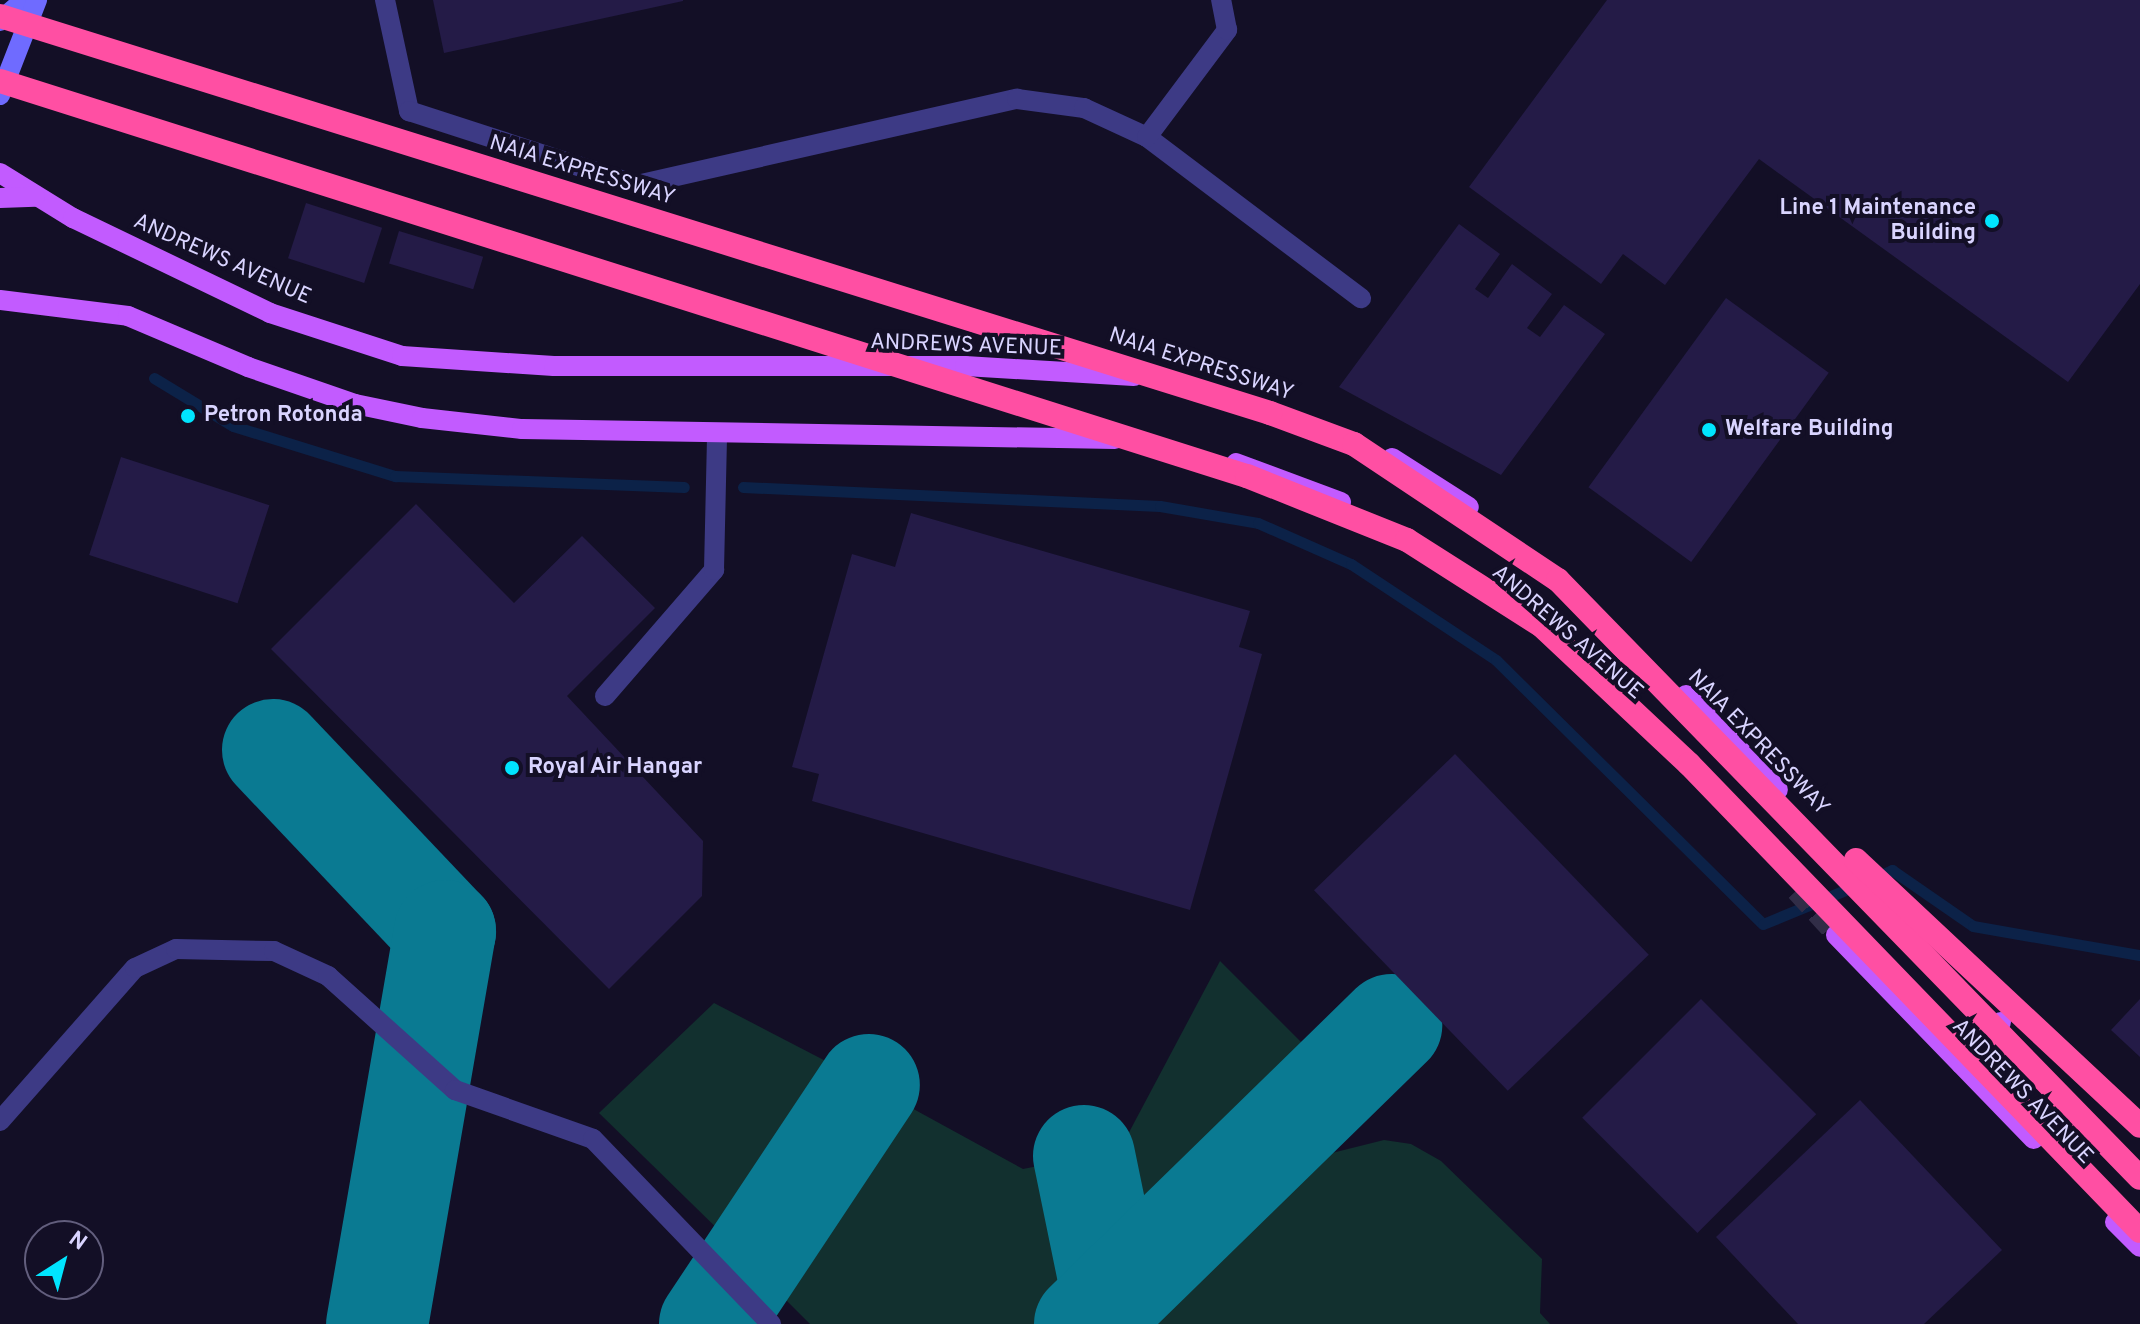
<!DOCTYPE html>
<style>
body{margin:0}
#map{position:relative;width:2140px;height:1324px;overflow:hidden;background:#130f26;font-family:Overpass,sans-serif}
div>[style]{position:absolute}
.green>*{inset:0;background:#12302f}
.stream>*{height:11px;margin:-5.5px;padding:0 5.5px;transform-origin:5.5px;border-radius:5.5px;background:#0c2248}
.taxiway>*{height:102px;margin:-51px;padding:0 51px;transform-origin:51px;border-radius:51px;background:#0a7a92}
.building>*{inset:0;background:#241b47;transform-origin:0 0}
.primary-tunnel>*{height:20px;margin-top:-10px;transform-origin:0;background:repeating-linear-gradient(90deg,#312d47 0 20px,transparent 0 30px)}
.lane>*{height:20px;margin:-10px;padding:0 10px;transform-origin:10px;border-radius:10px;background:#3d3a85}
.secondary>*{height:20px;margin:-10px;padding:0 10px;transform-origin:10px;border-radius:10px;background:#6f6bff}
.primary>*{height:20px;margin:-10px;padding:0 10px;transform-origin:10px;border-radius:10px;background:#c25bff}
.highway>*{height:24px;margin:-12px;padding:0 12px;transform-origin:12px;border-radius:12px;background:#ff4fa3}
.highway-bridge>*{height:24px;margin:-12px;padding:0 12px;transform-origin:12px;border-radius:12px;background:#ff4fa3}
.dots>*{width:22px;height:22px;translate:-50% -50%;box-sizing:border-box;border:4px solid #130f26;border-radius:50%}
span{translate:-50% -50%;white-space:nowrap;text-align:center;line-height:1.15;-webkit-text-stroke:8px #130f26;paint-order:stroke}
.street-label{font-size:22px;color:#d9d4ff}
.poi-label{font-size:22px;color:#d9d4ff;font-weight:700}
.right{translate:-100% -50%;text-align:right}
.left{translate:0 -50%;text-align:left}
.north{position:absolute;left:24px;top:1220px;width:80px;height:80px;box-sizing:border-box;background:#130f26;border:2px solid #625e7d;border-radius:50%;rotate:36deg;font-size:22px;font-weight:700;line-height:32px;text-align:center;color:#d9d4ff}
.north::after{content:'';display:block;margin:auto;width:28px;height:36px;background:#00e5ff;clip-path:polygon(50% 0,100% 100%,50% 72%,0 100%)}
</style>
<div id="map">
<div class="green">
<i style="clip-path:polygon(1220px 961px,1313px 1054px,1131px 1241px,1117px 1155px)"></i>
<i style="clip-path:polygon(714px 1003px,843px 1070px,732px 1243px,599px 1113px)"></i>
<i style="clip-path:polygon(897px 1100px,1023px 1169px,1053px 1163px,1079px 1277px,1046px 1324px,810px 1324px,772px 1286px)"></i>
<i style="clip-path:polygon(1384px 1140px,1411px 1144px,1441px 1161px,1542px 1259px,1540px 1313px,1550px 1324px,1124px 1324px,1280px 1166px)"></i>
</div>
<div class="stream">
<i style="left:154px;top:378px;width:92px;rotate:31.3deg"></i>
<i style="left:233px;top:426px;width:170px;rotate:17.2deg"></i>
<i style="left:395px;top:476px;width:289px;rotate:2.2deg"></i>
<i style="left:743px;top:487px;width:417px;rotate:2.6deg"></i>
<i style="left:1160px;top:506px;width:99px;rotate:9.8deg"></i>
<i style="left:1258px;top:523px;width:102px;rotate:23.8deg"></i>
<i style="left:1351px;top:564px;width:174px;rotate:33.5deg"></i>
<i style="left:1496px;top:660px;width:375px;rotate:44.7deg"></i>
<i style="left:1763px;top:924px;width:100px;rotate:-22.4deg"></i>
<i style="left:1875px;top:878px;width:19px;rotate:-25deg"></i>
<i style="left:1892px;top:870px;width:98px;rotate:34.7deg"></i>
<i style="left:1973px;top:926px;width:169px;rotate:9.9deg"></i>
</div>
<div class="taxiway">
<i style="left:273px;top:750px;width:250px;rotate:46.5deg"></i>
<i style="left:445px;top:931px;width:399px;rotate:99.8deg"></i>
<i style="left:1084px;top:1156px;width:144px;rotate:78.4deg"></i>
<i style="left:710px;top:1324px;width:287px;rotate:-56.4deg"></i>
<i style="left:1085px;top:1324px;width:428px;rotate:-44.3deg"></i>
</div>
<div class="building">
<i style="clip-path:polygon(433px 0,683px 0,683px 1px,444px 53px)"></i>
<i style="clip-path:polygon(1607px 0,2140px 0,2140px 284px,2068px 382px,1759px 159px,1665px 285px,1623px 254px,1601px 284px,1469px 187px)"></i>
<i style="left:306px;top:203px;width:80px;height:58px;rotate:18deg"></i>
<i style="clip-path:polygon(1459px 224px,1500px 254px,1475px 289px,1488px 298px,1512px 264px,1552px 294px,1527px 328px,1540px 337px,1564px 305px,1605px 334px,1501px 475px,1339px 387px)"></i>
<i style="left:399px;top:231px;width:88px;height:34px;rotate:17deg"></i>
<i style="left:1726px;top:298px;width:127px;height:234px;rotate:36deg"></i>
<i style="left:121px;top:457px;width:156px;height:103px;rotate:18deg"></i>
<i style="clip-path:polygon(416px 504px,514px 603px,582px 536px,655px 608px,567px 696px,703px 841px,702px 896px,609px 989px,271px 649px)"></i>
<i style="clip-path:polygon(911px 513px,1250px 611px,1239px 647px,1262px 654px,1190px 910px,812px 801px,819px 774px,792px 767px,852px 554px,895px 567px)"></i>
<i style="left:1455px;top:754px;width:279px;height:196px;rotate:46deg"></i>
<i style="left:1701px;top:999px;width:163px;height:168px;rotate:45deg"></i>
<i style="clip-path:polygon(2140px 999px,2140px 1057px,2111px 1030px)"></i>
<i style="clip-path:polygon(1860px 1100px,2002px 1250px,1924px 1324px,1798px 1324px,1716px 1237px)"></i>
</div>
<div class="primary-tunnel">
<i style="left:1796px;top:891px;width:59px;rotate:47.7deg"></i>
</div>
<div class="lane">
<i style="left:385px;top:0;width:114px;rotate:77.8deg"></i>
<i style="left:409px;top:111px;width:240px;rotate:18deg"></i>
<i style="left:637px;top:185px;width:390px;rotate:-12.8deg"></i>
<i style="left:1017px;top:99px;width:68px;rotate:7.7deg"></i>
<i style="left:1084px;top:108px;width:69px;rotate:24.7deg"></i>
<i style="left:1147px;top:137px;width:268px;rotate:37deg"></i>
<i style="left:1147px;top:137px;width:134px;rotate:-53.2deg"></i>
<i style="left:1227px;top:30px;width:31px;rotate:-101deg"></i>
<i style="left:605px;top:696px;width:167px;rotate:-49.1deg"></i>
<i style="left:714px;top:570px;width:137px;rotate:-88.7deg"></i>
<i style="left:0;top:1121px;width:204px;rotate:-48.6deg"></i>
<i style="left:135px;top:968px;width:45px;rotate:-24.9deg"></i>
<i style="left:176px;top:949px;width:98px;rotate:1.2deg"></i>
<i style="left:274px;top:951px;width:60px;rotate:24.8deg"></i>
<i style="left:328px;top:976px;width:171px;rotate:41.9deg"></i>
<i style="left:455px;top:1090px;width:146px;rotate:19.5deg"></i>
<i style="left:593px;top:1139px;width:257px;rotate:46.1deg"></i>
</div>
<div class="secondary">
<i style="left:0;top:21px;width:32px;rotate:-41deg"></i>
<i style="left:0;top:95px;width:102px;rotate:-68.7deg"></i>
</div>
<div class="primary">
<i style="left:0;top:173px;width:86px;rotate:31.7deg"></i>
<i style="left:73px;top:218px;width:219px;rotate:25.7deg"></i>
<i style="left:270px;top:313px;width:139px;rotate:18deg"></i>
<i style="left:402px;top:356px;width:152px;rotate:3.8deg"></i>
<i style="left:554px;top:366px;width:411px"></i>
<i style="left:965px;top:366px;width:169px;rotate:3.4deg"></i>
<i style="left:0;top:198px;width:35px;rotate:-2deg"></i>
<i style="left:0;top:300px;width:129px;rotate:7.1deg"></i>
<i style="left:128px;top:316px;width:130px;rotate:23deg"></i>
<i style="left:248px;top:367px;width:113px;rotate:19.1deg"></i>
<i style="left:355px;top:404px;width:68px;rotate:11.8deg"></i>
<i style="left:422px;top:418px;width:101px;rotate:6.3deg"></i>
<i style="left:522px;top:429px;width:593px;rotate:0.97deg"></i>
<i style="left:1392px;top:458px;width:91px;rotate:32.5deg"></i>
<i style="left:1236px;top:463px;width:112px;rotate:20.4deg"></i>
<i style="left:1686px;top:695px;width:132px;rotate:45.9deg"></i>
<i style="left:1836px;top:935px;width:284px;rotate:45.9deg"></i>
<i style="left:1961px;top:1064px;width:58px;rotate:-46.4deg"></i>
<i style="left:2115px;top:1222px;width:35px;rotate:45deg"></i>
</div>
<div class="highway">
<i style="left:1270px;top:413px;width:90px;rotate:20.3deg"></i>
<i style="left:1354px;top:444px;width:245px;rotate:33.7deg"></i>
</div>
<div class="highway-bridge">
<i style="left:0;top:16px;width:1331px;rotate:17.36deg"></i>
<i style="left:0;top:81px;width:1308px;rotate:17.58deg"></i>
<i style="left:1247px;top:476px;width:172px;rotate:21.8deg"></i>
<i style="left:1407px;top:540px;width:160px;rotate:32.5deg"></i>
<i style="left:1542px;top:626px;width:202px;rotate:43.2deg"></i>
<i style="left:1689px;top:764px;width:649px;rotate:46deg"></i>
<i style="left:1558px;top:580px;width:834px;rotate:45.78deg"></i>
<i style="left:1856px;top:860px;width:389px;rotate:43.1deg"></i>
</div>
<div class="dots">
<i style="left:1992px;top:221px;background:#00e5ff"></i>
<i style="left:188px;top:416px;background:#00e5ff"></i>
<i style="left:1709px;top:430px;background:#00e5ff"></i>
<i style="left:512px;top:768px;background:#00e5ff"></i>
</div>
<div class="street-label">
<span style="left:582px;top:171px;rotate:17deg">NAIA EXPRESSWAY</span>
<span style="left:222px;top:260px;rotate:24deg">ANDREWS AVENUE</span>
<span style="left:966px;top:346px;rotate:2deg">ANDREWS AVENUE</span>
<span style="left:1201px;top:365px;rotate:18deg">NAIA EXPRESSWAY</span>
<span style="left:1567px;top:633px;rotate:41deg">ANDREWS AVENUE</span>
<span style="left:1758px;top:743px;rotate:46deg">NAIA EXPRESSWAY</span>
<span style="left:2022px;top:1092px;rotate:46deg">ANDREWS AVENUE</span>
</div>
<div class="poi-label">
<span class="right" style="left:1976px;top:221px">Line 1 Maintenance<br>Building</span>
<span class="left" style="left:204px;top:416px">Petron Rotonda</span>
<span class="left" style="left:1725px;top:430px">Welfare Building</span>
<span class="left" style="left:528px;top:768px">Royal Air Hangar</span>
</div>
<div class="north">N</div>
</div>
